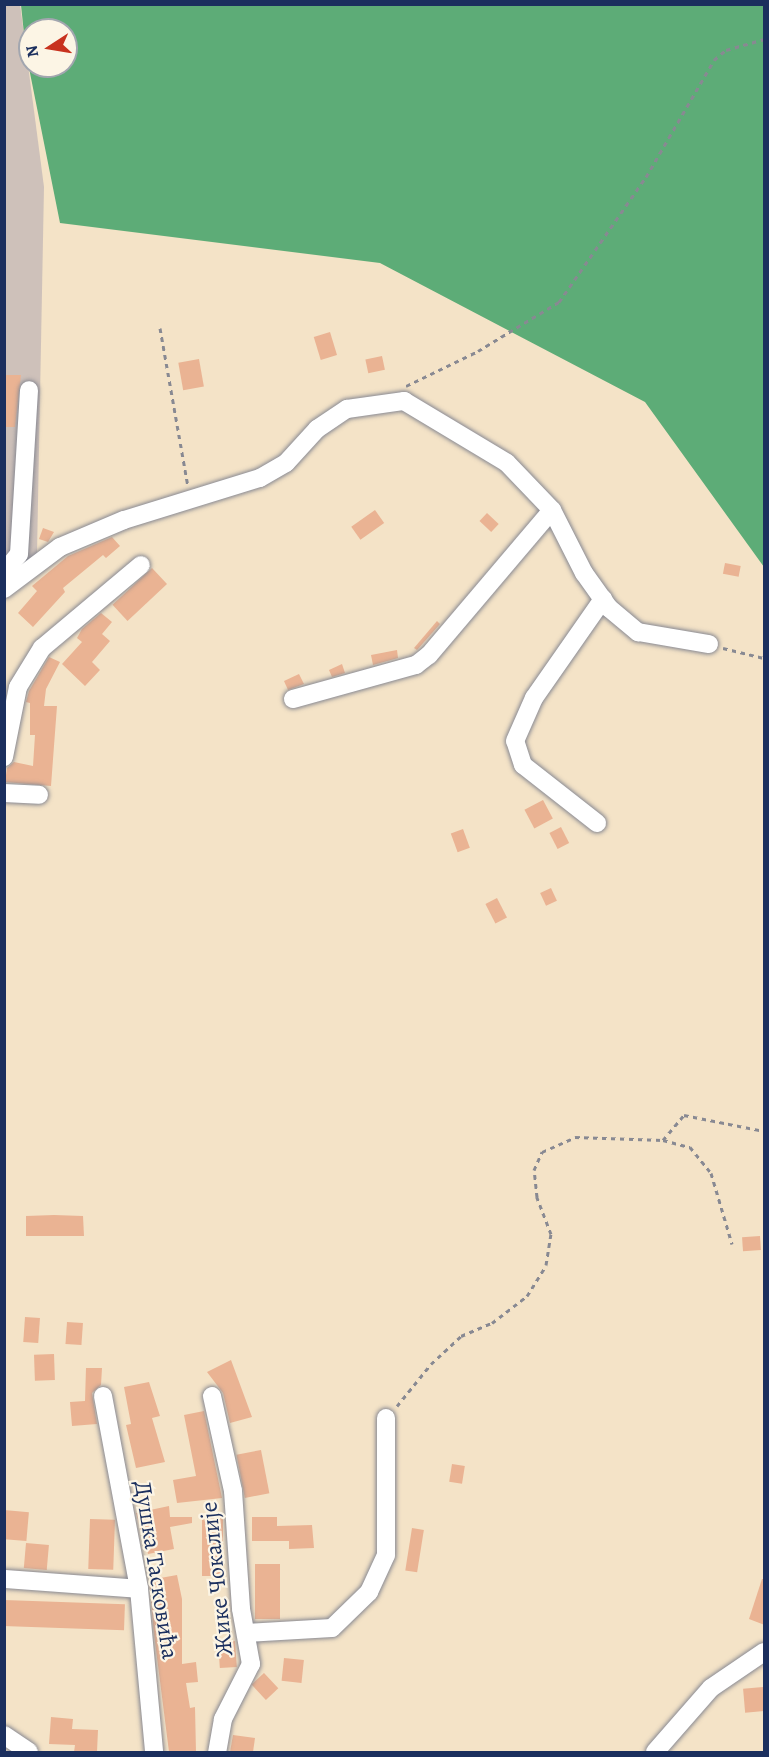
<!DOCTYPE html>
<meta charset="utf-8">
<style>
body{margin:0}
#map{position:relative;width:769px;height:1757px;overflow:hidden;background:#f4e3c7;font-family:Alegreya,serif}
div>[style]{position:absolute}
.industrial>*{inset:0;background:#cec1ba}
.forest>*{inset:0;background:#5dac77}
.building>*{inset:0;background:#eab393;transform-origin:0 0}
.path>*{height:3px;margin-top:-1.5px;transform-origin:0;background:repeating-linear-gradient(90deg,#888992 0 4.5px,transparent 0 9px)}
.roads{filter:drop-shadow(0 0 2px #888992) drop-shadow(0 0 2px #888992)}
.minor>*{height:18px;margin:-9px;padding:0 9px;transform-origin:9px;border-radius:9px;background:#fff}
span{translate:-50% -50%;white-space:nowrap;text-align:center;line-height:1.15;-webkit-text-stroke:4.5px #fcf5e5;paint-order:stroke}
.street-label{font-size:24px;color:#1b2f5e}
.frame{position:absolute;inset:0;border:6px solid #1b2f5e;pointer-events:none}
.north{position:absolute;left:18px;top:18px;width:60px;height:60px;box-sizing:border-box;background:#fcf5e5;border:2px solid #a2a6af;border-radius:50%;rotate:258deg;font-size:16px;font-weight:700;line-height:24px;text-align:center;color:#1b2f5e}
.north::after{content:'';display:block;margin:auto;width:21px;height:27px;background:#c8321e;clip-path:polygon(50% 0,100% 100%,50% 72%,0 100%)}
</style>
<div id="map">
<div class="industrial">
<i style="clip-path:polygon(20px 4px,44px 187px,37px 554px,5px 582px,4px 5px)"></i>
</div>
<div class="forest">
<i style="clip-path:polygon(evenodd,21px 5px,764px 5px,764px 567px,645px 402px,380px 263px,60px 223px,26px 53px,21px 5px,30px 30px,66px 30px,66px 66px,30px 66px,30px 30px)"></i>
</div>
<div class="building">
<i style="left:330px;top:332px;width:24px;height:17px;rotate:73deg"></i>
<i style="left:382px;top:356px;width:14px;height:17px;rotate:78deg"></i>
<i style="left:199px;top:359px;width:28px;height:21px;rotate:80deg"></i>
<i style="clip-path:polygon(4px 375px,21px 375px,15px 427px,4px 427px)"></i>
<i style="left:375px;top:510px;width:16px;height:29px;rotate:55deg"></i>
<i style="left:487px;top:513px;width:16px;height:11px;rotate:43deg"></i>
<i style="clip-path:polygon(43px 528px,54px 532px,48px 542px,39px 539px)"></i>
<i style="clip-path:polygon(112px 537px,120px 546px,106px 558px,103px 555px,63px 588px,65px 592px,33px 627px,18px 613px,37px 591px,32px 586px,68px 556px)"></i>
<i style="left:725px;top:563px;width:16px;height:11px;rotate:11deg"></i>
<i style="left:152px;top:568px;width:22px;height:54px;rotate:47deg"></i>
<i style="clip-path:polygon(101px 613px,112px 622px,102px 634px,110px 641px,92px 662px,100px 670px,85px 686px,62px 664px,82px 642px,77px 638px,82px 629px)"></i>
<i style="clip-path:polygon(437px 621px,440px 624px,417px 650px,414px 648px)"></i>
<i style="clip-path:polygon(397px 650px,398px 658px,373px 665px,371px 655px)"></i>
<i style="clip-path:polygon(49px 657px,60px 662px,46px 689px,44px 706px,57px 706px,51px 786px,5px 782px,7px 768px,14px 762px,33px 766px,35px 735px,30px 735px,30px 703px,26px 702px,29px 691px)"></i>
<i style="clip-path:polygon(342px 664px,345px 673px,332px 677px,329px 670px)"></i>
<i style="clip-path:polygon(299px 674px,304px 684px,288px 690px,284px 681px)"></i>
<i style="left:543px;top:800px;width:21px;height:21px;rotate:62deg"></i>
<i style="left:561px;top:827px;width:18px;height:13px;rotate:63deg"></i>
<i style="left:463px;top:829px;width:20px;height:13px;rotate:70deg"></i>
<i style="left:551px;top:888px;width:14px;height:12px;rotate:65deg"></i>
<i style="left:497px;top:898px;width:22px;height:13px;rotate:63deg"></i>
<i style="clip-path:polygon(54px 1215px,83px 1216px,84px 1236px,26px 1236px,26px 1216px)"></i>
<i style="left:760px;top:1236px;width:14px;height:18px;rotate:86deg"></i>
<i style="left:25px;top:1317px;width:15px;height:25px;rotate:4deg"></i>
<i style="left:67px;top:1322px;width:16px;height:22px;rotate:4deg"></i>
<i style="left:54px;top:1354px;width:26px;height:20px;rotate:88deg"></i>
<i style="clip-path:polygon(231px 1360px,252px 1417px,230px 1423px,223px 1393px,207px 1372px)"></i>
<i style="clip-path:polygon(86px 1368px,102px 1368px,101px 1385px,92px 1393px,97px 1424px,72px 1426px,70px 1402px,85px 1401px)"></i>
<i style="clip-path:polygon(149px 1382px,160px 1416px,152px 1418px,165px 1462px,136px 1468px,126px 1425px,131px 1424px,124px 1387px)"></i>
<i style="clip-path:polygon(204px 1411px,222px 1498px,177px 1503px,173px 1480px,196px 1476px,184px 1415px)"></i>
<i style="left:261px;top:1450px;width:44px;height:25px;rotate:79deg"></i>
<i style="left:452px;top:1464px;width:13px;height:18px;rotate:9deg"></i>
<i style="clip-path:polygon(169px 1506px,170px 1517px,192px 1517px,192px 1523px,170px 1527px,174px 1549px,148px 1554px,136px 1513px)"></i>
<i style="left:4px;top:1510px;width:25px;height:29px;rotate:5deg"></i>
<i style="left:202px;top:1517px;width:21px;height:59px"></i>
<i style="clip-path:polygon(252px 1517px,277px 1517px,277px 1526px,312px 1525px,314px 1548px,289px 1549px,289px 1541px,252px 1541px)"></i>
<i style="left:90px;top:1519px;width:25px;height:50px;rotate:2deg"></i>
<i style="left:412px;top:1528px;width:12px;height:43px;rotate:9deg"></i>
<i style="left:26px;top:1543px;width:23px;height:25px;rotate:5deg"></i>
<i style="left:255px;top:1564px;width:25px;height:55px"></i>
<i style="clip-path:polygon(177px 1575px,182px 1599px,182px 1664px,196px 1662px,198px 1682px,186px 1683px,190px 1708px,195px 1707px,196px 1752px,169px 1752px,154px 1634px,149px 1580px)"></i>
<i style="clip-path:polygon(762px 1579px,765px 1579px,765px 1625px,749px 1619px)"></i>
<i style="left:4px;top:1600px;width:121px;height:26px;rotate:2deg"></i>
<i style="left:235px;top:1641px;width:26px;height:17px;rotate:86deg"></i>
<i style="left:284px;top:1658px;width:20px;height:23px;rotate:6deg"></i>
<i style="left:264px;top:1673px;width:21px;height:17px;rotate:47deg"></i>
<i style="left:763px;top:1687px;width:24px;height:20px;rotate:85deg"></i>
<i style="clip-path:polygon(51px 1717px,73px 1719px,72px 1729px,98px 1730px,97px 1752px,74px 1752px,75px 1745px,49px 1744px)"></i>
<i style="clip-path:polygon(233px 1735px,255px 1738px,253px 1752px,230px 1752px)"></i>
</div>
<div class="path">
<i style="left:160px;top:328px;width:160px;rotate:80deg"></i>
<i style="left:406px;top:386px;width:80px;rotate:-25.9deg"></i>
<i style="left:478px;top:351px;width:95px;rotate:-31.2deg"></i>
<i style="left:559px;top:302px;width:152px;rotate:-55.2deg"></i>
<i style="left:646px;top:177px;width:135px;rotate:-59.8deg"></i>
<i style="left:714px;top:60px;width:16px;rotate:-40deg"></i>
<i style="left:726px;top:50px;width:40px;rotate:-16deg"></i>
<i style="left:723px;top:648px;width:42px;rotate:13.7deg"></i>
<i style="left:663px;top:1140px;width:33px;rotate:-50deg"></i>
<i style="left:684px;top:1115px;width:82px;rotate:11.3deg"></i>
<i style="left:397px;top:1406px;width:54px;rotate:-51deg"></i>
<i style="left:431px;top:1364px;width:41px;rotate:-43deg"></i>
<i style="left:461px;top:1336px;width:34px;rotate:-23deg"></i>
<i style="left:492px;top:1323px;width:44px;rotate:-37.6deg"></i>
<i style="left:527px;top:1296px;width:36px;rotate:-58deg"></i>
<i style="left:546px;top:1265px;width:31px;rotate:-81deg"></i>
<i style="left:551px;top:1234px;width:40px;rotate:-111deg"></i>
<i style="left:537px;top:1197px;width:27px;rotate:-96deg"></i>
<i style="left:534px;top:1170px;width:20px;rotate:-66deg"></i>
<i style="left:542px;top:1152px;width:36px;rotate:-24deg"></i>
<i style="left:575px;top:1137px;width:88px;rotate:2deg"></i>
<i style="left:663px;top:1140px;width:28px;rotate:15deg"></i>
<i style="left:690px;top:1147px;width:33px;rotate:51deg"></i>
<i style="left:711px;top:1173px;width:74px;rotate:73.5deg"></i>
</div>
<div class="roads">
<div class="minor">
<i style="left:4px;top:572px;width:23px;rotate:-50deg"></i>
<i style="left:19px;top:554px;width:164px;rotate:-86.5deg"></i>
<i style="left:4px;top:589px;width:70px;rotate:-36.9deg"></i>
<i style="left:60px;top:547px;width:69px;rotate:-22.9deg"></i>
<i style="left:124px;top:520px;width:142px;rotate:-17.2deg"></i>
<i style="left:260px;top:478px;width:30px;rotate:-30deg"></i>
<i style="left:286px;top:463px;width:46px;rotate:-47.6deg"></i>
<i style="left:317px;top:429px;width:36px;rotate:-34deg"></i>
<i style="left:347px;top:409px;width:58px;rotate:-8deg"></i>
<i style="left:404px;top:401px;width:120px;rotate:31deg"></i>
<i style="left:507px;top:463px;width:65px;rotate:46.2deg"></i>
<i style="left:552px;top:510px;width:71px;rotate:63.1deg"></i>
<i style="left:584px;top:573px;width:43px;rotate:54.5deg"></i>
<i style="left:609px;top:608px;width:38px;rotate:40deg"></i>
<i style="left:638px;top:632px;width:72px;rotate:9.6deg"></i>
<i style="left:293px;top:699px;width:128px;rotate:-15.5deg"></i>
<i style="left:416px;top:665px;width:16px;rotate:-38deg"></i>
<i style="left:429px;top:655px;width:190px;rotate:-49.7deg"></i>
<i style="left:4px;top:757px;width:71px;rotate:-78.7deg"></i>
<i style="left:18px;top:687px;width:46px;rotate:-58.4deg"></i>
<i style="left:42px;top:648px;width:129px;rotate:-40deg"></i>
<i style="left:4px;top:793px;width:35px;rotate:3deg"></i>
<i style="left:597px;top:823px;width:94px;rotate:-141.9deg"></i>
<i style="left:523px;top:765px;width:25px;rotate:-108deg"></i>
<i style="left:515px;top:741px;width:47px;rotate:-66.2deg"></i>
<i style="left:534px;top:698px;width:121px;rotate:-55.1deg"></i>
<i style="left:103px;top:1396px;width:196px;rotate:79.4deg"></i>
<i style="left:139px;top:1589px;width:164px;rotate:84.7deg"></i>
<i style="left:212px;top:1396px;width:97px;rotate:77.5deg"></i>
<i style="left:233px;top:1491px;width:118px;rotate:86.1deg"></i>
<i style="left:241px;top:1609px;width:56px;rotate:79.7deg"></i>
<i style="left:251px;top:1664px;width:62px;rotate:117deg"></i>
<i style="left:223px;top:1719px;width:34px;rotate:100deg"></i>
<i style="left:4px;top:1579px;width:135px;rotate:4.2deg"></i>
<i style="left:246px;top:1633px;width:86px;rotate:-3.3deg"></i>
<i style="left:332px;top:1628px;width:52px;rotate:-44.2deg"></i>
<i style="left:369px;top:1592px;width:41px;rotate:-65.3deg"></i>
<i style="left:386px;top:1555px;width:137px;rotate:-90deg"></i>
<i style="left:4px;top:1735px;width:30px;rotate:34deg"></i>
<i style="left:655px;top:1752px;width:85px;rotate:-48.8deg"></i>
<i style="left:711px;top:1688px;width:64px;rotate:-34.2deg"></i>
</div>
</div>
<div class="street-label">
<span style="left:156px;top:1570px;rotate:81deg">Душка Тасковића</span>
<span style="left:217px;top:1579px;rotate:-96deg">Жике Чокалије</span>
</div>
<div class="frame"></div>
<div class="north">N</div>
</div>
